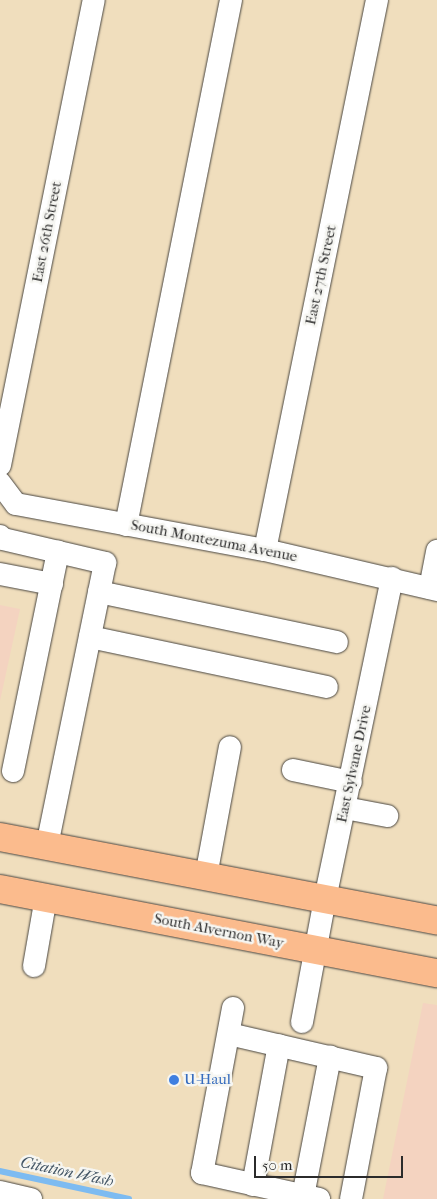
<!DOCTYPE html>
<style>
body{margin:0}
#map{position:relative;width:437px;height:1199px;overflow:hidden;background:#f0debd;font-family:"IM FELL French Canon",serif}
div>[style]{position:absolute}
.built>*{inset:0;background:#f4d3c0}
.stream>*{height:5.5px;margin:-2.75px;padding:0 2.75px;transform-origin:2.75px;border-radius:2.75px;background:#7dbbf1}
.roads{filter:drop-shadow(0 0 1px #494641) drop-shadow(0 0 1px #494641)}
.minor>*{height:22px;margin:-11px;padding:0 11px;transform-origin:11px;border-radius:11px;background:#fff}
.major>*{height:28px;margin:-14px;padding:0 14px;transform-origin:14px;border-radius:14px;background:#fbbb8d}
.dots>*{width:14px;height:14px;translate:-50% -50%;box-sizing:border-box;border:2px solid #f6f6f2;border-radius:50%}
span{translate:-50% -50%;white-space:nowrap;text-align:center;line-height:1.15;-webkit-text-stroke:5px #f6f6f2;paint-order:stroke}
.street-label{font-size:15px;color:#2b2b2b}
.shop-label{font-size:15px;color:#366cbe}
.left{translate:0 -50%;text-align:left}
.water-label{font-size:16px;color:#445666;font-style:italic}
.scale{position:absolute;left:254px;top:1156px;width:149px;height:22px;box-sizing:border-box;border:2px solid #2b2b2b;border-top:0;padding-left:6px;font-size:15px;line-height:18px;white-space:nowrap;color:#2b2b2b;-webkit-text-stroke:4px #f6f6f2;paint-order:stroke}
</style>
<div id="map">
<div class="built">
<i style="clip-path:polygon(0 605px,20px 609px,0 701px)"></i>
<i style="clip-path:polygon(423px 1003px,437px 1005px,437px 1199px,383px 1199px)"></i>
</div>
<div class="stream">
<i style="left:0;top:1171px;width:132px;rotate:12.2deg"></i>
</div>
<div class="roads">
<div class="minor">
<i style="left:0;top:465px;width:474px;rotate:-78.6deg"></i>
<i style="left:0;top:483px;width:26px;rotate:53deg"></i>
<i style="left:16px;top:504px;width:253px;rotate:10.5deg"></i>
<i style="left:265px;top:550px;width:177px;rotate:13.1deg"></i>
<i style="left:126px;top:525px;width:535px;rotate:-78.69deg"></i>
<i style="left:0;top:536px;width:4px;rotate:45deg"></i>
<i style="left:3px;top:539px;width:105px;rotate:13.2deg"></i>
<i style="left:105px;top:563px;width:289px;rotate:101.6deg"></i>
<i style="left:265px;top:550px;width:561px;rotate:-78.49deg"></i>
<i style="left:0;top:574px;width:53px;rotate:10.9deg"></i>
<i style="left:430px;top:588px;width:38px;rotate:-79deg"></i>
<i style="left:99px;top:592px;width:243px;rotate:11.9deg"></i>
<i style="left:90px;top:637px;width:242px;rotate:11.9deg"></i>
<i style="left:293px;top:770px;width:59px;rotate:11.7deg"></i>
<i style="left:13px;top:771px;width:224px;rotate:-78.4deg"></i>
<i style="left:345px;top:808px;width:43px;rotate:10.8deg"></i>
<i style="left:206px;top:876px;width:131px;rotate:-79.5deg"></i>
<i style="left:34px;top:966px;width:70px;rotate:-80.1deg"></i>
<i style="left:233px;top:1008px;width:168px;rotate:100.6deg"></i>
<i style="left:202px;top:1173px;width:120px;rotate:12.5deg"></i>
<i style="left:302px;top:1022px;width:125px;rotate:-79.4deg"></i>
<i style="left:325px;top:899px;width:328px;rotate:-78.2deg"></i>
<i style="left:229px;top:1034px;width:151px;rotate:13deg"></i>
<i style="left:376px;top:1068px;width:133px;rotate:100.8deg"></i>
<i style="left:253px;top:1185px;width:142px;rotate:-79.5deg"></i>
<i style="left:0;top:1192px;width:32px;rotate:13deg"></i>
<i style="left:303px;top:1196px;width:142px;rotate:-79deg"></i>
</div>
<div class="major">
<i style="left:0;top:837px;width:445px;rotate:10.8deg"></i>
<i style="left:0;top:889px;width:445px;rotate:10.9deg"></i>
</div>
</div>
<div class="dots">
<i style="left:174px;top:1080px;background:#3f7fe0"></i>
</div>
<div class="street-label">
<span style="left:47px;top:232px;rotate:-79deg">East 26th Street</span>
<span style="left:321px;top:275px;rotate:-78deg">East 27th Street</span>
<span style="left:214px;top:541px;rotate:11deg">South Montezuma Avenue</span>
<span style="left:354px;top:764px;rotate:-78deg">East Sylvane Drive</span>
<span style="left:219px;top:931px;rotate:11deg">South Alvernon Way</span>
</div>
<div class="shop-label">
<span class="left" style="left:184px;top:1080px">U-Haul</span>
</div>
<div class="water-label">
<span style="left:67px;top:1172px;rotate:12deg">Citation Wash</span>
</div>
<div class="scale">50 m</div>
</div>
